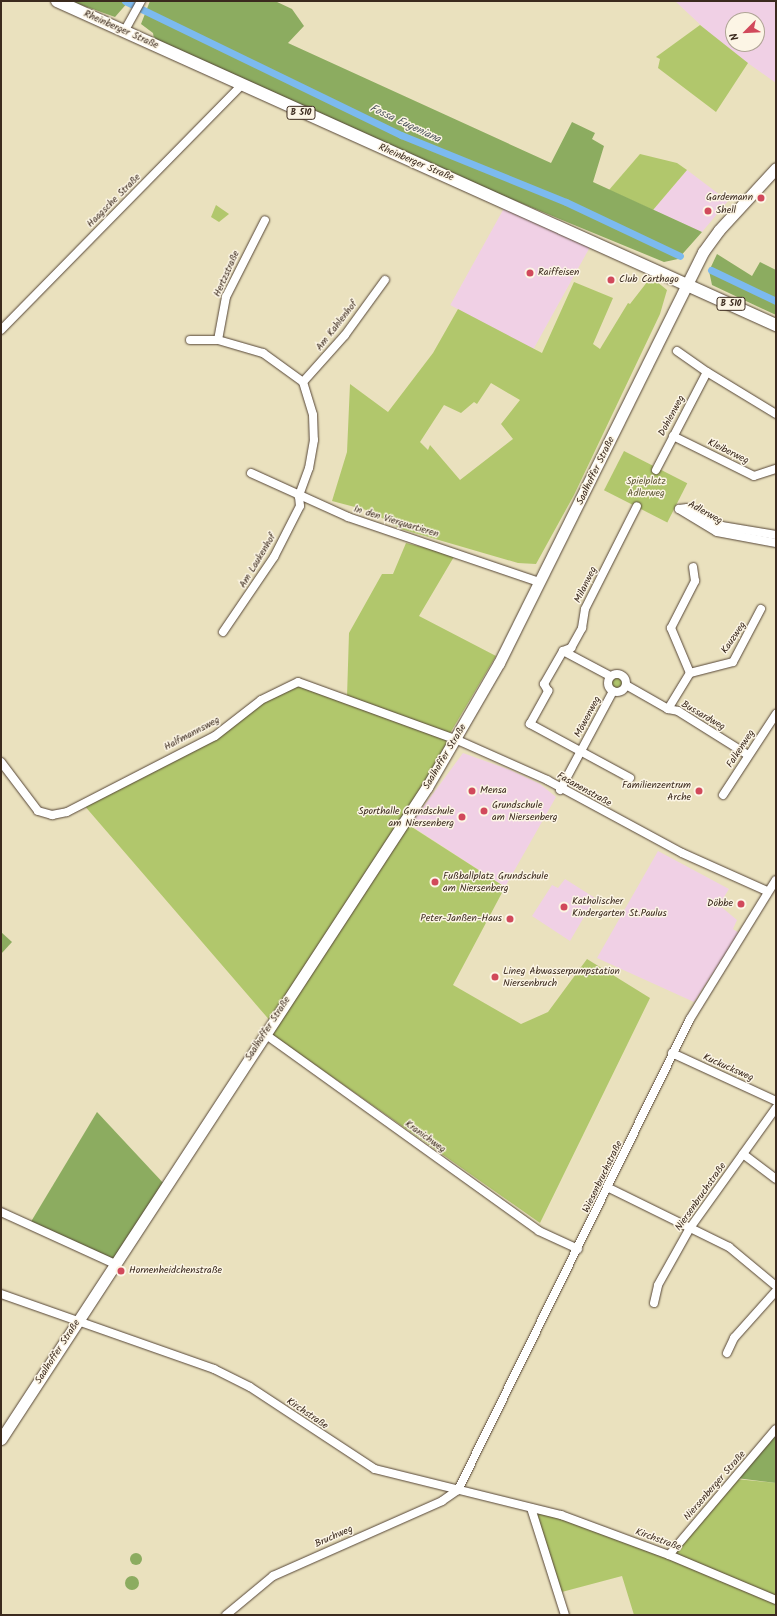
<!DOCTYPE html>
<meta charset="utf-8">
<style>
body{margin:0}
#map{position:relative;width:777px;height:1616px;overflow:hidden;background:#eae1be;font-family:Kalam,sans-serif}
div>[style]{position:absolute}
.built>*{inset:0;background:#f0d0e5;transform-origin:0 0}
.green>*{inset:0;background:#b1c76c;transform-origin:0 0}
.round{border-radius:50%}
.forest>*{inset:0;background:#8cac60}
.canal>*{height:7px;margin:-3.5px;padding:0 3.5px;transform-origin:3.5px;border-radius:3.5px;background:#7cbaef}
.roads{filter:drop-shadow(0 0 1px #554536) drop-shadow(0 0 1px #554536)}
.minor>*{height:8px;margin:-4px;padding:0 4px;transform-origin:4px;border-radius:4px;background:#fff}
.minor>.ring{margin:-4px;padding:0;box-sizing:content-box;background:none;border:8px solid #fff;border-radius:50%}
.secondary>*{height:11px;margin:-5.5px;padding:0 5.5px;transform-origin:5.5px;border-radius:5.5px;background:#fff}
.primary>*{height:12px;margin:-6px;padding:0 6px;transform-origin:6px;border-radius:6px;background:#fff}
.dots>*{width:11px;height:11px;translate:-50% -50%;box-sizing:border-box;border:2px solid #fcf5e5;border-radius:50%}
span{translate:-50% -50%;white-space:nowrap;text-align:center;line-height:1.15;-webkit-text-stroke:3px #fcf5e5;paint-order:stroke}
.shield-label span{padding:1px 3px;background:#fcf5e5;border:1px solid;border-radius:3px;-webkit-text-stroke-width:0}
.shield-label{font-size:9px;color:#3b2a1e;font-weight:700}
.street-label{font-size:10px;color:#3b2a1e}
.poi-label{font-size:10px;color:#3b2a1e}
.right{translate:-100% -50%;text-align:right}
.left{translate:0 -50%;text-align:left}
.park-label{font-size:10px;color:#5e5935}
.water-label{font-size:11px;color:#4e555d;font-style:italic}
.frame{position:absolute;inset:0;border:2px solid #3b2a1e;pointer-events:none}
.north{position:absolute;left:725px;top:12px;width:40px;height:40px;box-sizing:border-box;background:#fcf5e5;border:1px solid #afa495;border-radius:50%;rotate:246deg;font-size:11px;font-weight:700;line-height:16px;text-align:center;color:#3b2a1e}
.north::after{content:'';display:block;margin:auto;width:14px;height:18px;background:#d1495b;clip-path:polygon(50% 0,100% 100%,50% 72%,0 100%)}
</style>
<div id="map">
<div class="built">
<i style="clip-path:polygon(evenodd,675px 1px,776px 1px,776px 83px,721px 44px,675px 1px,733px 20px,757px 20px,757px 44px,733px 44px,733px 20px)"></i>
<i style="clip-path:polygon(687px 170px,728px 201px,702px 232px,653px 210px)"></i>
<i style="left:508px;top:201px;width:94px;height:119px;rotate:29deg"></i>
<i style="clip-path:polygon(463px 753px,510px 770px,540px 784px,556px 797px,505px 887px,410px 825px)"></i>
<i style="clip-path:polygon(658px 851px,729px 889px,719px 905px,737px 920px,733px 929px,739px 933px,694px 1002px,597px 958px)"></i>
<i style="clip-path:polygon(565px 879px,595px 898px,570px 941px,532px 916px,552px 885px,558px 888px)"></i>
</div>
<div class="green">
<i style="clip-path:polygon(700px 25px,748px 63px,716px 112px,658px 68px,660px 59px,656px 57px)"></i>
<i style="clip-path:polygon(640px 154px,677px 163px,687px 170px,653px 210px,609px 190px)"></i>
<i style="clip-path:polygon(216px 205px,229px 214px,219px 222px,211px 217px)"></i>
<i style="clip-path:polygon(evenodd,651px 277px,667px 290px,660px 314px,574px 495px,536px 564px,518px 563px,401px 529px,370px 511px,332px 501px,347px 452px,350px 384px,388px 412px,433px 353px,458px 309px,542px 353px,574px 282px,613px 298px,593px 344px,600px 349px,628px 303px,630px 304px,651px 277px,491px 383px,520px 400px,501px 424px,513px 439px,460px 480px,430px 445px,428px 450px,420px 442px,444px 405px,461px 413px,474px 402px,477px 404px,491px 383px)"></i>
<i style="left:624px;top:451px;width:71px;height:44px;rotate:27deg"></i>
<i style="clip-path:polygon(406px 543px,455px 555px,419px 616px,496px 656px,449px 735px,455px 739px,404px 822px,505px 887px,453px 985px,521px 1024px,548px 1012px,587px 959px,650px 998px,540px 1223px,267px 1031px,272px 1023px,83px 804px,217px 735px,260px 701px,301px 681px,347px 697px,349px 633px,382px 574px,393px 574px)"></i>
<i class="round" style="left:611px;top:677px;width:12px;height:12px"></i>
<i style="clip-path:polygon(736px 1479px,776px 1483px,776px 1598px,673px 1554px)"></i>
<i style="clip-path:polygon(531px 1508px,561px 1515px,776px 1600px,776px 1615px,634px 1615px,622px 1576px,558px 1593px)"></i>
</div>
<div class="forest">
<i style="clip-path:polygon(70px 1px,129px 1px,115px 17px)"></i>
<i style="clip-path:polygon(150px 1px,275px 1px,292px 9px,304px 26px,288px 43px,551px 163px,572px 122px,595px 133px,592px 139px,604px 146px,593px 182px,702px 232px,678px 259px,664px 262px,460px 178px,154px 39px,153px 33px,141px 24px)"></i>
<i style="clip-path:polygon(717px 254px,752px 276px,760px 262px,776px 270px,776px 315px,712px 285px,709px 271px)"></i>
<i style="clip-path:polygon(1px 932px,12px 942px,1px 954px)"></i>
<i style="clip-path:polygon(97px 1112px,166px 1186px,115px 1264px,29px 1225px)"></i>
<i style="clip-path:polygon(776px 1430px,776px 1483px,736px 1478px)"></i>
<i class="round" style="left:130px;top:1553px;width:12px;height:12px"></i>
<i class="round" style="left:125px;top:1576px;width:14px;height:14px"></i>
</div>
<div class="canal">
<i style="left:125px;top:1px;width:307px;rotate:25.9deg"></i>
<i style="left:401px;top:135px;width:178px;rotate:22.1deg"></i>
<i style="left:566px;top:202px;width:126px;rotate:25.3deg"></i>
<i style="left:711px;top:270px;width:72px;rotate:25.5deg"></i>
</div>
<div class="roads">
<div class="minor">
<i style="left:125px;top:30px;width:33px;rotate:-61deg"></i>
<i style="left:1px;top:330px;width:342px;rotate:-45.5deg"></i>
<i style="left:190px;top:340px;width:28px"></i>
<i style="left:218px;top:340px;width:47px;rotate:16.1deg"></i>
<i style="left:263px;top:353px;width:49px;rotate:35.9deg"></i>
<i style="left:303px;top:382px;width:34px;rotate:73deg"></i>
<i style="left:313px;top:415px;width:25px;rotate:88deg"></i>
<i style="left:314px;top:440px;width:28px;rotate:100deg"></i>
<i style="left:309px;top:468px;width:30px;rotate:110deg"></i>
<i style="left:218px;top:340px;width:44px;rotate:-79.5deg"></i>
<i style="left:226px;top:297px;width:86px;rotate:-63.1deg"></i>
<i style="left:677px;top:351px;width:37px;rotate:35deg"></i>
<i style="left:303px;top:382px;width:63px;rotate:-48.2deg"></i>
<i style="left:345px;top:335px;width:68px;rotate:-54deg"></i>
<i style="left:673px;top:436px;width:90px;rotate:26.3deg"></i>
<i style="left:754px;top:476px;width:23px;rotate:-18deg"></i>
<i style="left:656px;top:470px;width:110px;rotate:-62.5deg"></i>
<i style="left:707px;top:372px;width:81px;rotate:31.3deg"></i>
<i style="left:251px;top:473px;width:107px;rotate:24.4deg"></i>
<i style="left:348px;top:517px;width:202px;rotate:18.8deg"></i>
<i style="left:776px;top:535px;width:55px;rotate:-170.5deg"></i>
<i style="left:722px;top:526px;width:39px;rotate:-153deg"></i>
<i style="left:687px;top:508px;width:8px;rotate:173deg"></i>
<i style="left:679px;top:509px;width:44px;rotate:31.2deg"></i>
<i style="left:717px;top:532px;width:60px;rotate:10.6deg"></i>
<i style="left:223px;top:632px;width:91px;rotate:-55.8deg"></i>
<i style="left:274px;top:557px;width:57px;rotate:-63deg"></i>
<i style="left:300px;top:506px;width:10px;rotate:-96deg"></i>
<i style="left:563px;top:651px;width:53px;rotate:28deg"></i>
<i style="left:690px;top:673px;width:44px;rotate:-14.3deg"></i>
<i style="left:733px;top:662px;width:60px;rotate:-62.2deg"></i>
<i class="ring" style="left:608px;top:674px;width:10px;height:10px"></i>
<i style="left:626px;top:685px;width:48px;rotate:29.7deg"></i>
<i style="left:668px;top:709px;width:10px;rotate:11deg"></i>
<i style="left:678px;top:711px;width:83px;rotate:32.2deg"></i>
<i style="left:668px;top:709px;width:42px;rotate:-58.6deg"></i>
<i style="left:690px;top:673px;width:49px;rotate:-112.9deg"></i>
<i style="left:671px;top:628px;width:53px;rotate:-62.9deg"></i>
<i style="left:695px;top:581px;width:14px;rotate:-98deg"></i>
<i style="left:1px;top:762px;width:61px;rotate:52.9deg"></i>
<i style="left:38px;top:811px;width:15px;rotate:16deg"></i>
<i style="left:52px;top:815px;width:15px;rotate:-11deg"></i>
<i style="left:67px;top:812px;width:166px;rotate:-27.2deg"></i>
<i style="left:215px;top:736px;width:58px;rotate:-38deg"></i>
<i style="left:261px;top:700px;width:41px;rotate:-25.9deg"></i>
<i style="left:298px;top:682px;width:167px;rotate:20deg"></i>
<i style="left:455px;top:739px;width:101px;rotate:24deg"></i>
<i style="left:547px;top:780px;width:153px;rotate:28.4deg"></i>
<i style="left:682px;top:853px;width:93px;rotate:24.1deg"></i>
<i style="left:630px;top:778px;width:114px;rotate:-151.6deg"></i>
<i style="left:530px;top:724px;width:38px;rotate:-61deg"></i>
<i style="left:548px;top:691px;width:8px;rotate:-120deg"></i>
<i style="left:544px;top:684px;width:38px;rotate:-60deg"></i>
<i style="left:563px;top:651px;width:9px;rotate:-21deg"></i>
<i style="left:571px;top:648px;width:23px;rotate:-61deg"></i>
<i style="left:582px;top:628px;width:19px;rotate:-81deg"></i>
<i style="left:585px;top:609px;width:115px;rotate:-63.2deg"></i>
<i style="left:560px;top:790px;width:112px;rotate:-61.8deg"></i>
<i style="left:723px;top:795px;width:97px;rotate:-56.8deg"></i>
<i style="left:265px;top:1034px;width:337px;rotate:35.7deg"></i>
<i style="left:539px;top:1231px;width:43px;rotate:24.8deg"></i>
<i style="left:672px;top:1053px;width:115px;rotate:24.8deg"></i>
<i style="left:743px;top:1154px;width:41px;rotate:37.1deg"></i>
<i style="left:609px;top:1188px;width:134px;rotate:26.2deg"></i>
<i style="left:729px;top:1247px;width:61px;rotate:39.7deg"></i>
<i style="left:1px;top:1212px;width:125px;rotate:24.5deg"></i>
<i style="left:1px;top:1294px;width:226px;rotate:19.4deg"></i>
<i style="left:214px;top:1369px;width:40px;rotate:26.6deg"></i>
<i style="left:250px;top:1387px;width:149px;rotate:33.3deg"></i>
<i style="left:375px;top:1469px;width:192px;rotate:13.9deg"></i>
<i style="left:561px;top:1515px;width:115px;rotate:20.3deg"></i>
<i style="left:669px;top:1555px;width:116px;rotate:22.8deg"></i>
<i style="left:654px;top:1303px;width:18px;rotate:-77deg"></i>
<i style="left:658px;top:1285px;width:65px;rotate:-60.7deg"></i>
<i style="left:690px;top:1228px;width:148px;rotate:-54.4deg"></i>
<i style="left:727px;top:1353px;width:17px;rotate:-65deg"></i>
<i style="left:734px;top:1338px;width:63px;rotate:-48.2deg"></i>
<i style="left:531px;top:1508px;width:112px;rotate:72.4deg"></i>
<i style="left:669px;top:1555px;width:165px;rotate:-49.7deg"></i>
<i style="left:226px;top:1615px;width:61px;rotate:-39.7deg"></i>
<i style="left:273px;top:1576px;width:185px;rotate:-23.9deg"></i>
<i style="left:442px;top:1501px;width:19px;rotate:-35deg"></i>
<i style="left:458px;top:1490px;width:525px;rotate:-63.78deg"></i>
<i style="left:690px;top:1019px;width:163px;rotate:-58.3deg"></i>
</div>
<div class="secondary">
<i style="left:1px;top:1439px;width:779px;rotate:-56.84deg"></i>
<i style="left:427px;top:787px;width:143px;rotate:-59.9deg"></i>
<i style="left:499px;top:663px;width:459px;rotate:-63.6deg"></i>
<i style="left:703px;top:252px;width:27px;rotate:-54deg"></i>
<i style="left:719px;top:230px;width:84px;rotate:-47.4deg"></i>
</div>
<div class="primary">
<i style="left:57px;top:1px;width:789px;rotate:24.26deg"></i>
</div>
</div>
<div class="dots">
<i style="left:761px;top:198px;background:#d1495b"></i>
<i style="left:708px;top:211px;background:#d1495b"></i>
<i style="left:530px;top:273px;background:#d1495b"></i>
<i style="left:611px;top:280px;background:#d1495b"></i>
<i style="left:472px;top:791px;background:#d1495b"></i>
<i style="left:699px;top:791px;background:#d1495b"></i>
<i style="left:484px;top:811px;background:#d1495b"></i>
<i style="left:462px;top:817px;background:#d1495b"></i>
<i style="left:435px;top:882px;background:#d1495b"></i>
<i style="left:741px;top:904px;background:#d1495b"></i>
<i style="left:564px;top:907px;background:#d1495b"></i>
<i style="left:510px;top:919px;background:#d1495b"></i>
<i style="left:495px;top:977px;background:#d1495b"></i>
<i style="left:121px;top:1271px;background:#d1495b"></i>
</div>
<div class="shield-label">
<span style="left:301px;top:113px">B 510</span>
<span style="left:731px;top:304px">B 510</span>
</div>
<div class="street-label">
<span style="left:121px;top:30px;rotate:24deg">Rheinberger Straße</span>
<span style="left:416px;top:163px;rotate:23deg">Rheinberger Straße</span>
<span style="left:114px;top:201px;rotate:-45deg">Haagsche Straße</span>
<span style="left:227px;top:274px;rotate:-66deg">Hertzstraße</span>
<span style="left:337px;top:326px;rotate:-52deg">Am Kahlenhof</span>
<span style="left:672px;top:416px;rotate:-62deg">Dohlenweg</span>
<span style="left:728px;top:452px;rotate:26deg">Kleiberweg</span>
<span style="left:596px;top:471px;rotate:-64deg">Saalhoffer Straße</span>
<span style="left:705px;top:513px;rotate:29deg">Adlerweg</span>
<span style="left:396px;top:522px;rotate:17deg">In den Vierquartieren</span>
<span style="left:258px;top:561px;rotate:-59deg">Am Laukenhof</span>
<span style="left:586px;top:585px;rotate:-64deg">Milanweg</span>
<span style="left:734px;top:638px;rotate:-56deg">Kauzweg</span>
<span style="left:703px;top:716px;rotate:30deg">Bussardweg</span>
<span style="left:588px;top:717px;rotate:-62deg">Möwenweg</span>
<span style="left:192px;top:734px;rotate:-28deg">Halfmannsweg</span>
<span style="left:741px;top:749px;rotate:-57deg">Falkenweg</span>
<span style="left:445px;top:757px;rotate:-59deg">Saalhoffer Straße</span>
<span style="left:584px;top:790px;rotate:29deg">Fasanenstraße</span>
<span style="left:268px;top:1029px;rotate:-57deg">Saalhoffer Straße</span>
<span style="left:728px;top:1068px;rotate:24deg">Kuckucksweg</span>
<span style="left:425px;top:1137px;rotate:36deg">Kranichweg</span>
<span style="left:603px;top:1177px;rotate:-64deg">Wiesenbruchstraße</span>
<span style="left:701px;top:1197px;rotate:-55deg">Niersenbruchstraße</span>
<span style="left:58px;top:1352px;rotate:-57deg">Saalhoffer Straße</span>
<span style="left:307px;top:1414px;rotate:34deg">Kirchstraße</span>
<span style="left:715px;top:1486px;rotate:-49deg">Niersenberger Straße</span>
<span style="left:334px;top:1537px;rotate:-24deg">Bruchweg</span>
<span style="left:658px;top:1540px;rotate:20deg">Kirchstraße</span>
</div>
<div class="poi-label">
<span class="right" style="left:753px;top:198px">Gardemann</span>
<span class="left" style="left:716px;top:211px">Shell</span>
<span class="left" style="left:538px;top:273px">Raiffeisen</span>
<span class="left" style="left:619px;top:280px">Club Carthago</span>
<span class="right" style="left:691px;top:791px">Familienzentrum<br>Arche</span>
<span class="left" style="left:480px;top:791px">Mensa</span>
<span class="left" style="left:492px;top:811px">Grundschule<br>am Niersenberg</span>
<span class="right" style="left:454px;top:817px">Sporthalle Grundschule<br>am Niersenberg</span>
<span class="left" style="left:443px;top:882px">Fußballplatz Grundschule<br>am Niersenberg</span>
<span class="left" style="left:572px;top:907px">Katholischer<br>Kindergarten St.Paulus</span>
<span class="right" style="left:733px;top:904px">Döbbe</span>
<span class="right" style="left:502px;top:919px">Peter-Janßen-Haus</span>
<span class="left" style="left:503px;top:977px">Lineg Abwasserpumpstation<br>Niersenbruch</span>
<span class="left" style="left:129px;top:1271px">Hornenheidchenstraße</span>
</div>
<div class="park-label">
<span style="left:646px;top:487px">Spielplatz<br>Adlerweg</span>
</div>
<div class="water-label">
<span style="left:405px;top:124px;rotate:25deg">Fossa Eugeniana</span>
</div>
<div class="frame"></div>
<div class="north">N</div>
</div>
